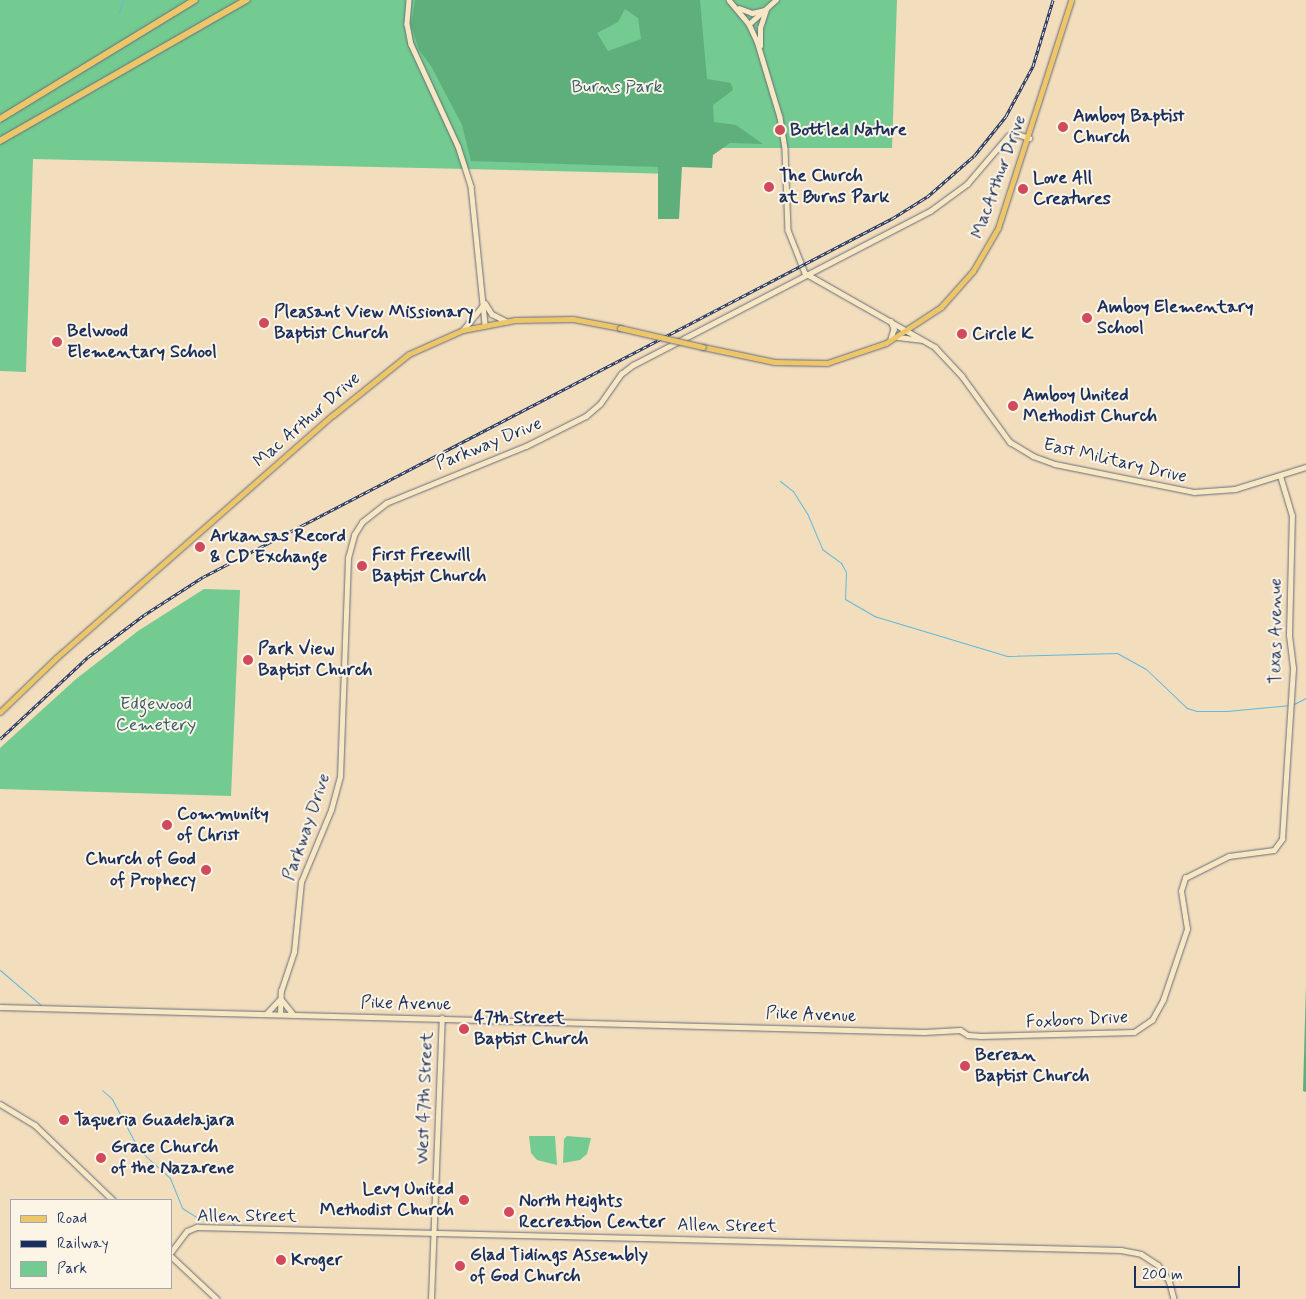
<!DOCTYPE html>
<style>
body{margin:0}
#map{position:relative;width:1306px;height:1299px;overflow:hidden;background:#f2ddbd;font-family:Mynerve,sans-serif}
div>[style]{position:absolute}
.green>*{inset:0;background:#73cb91}
.forest>*{inset:0;background:#5eaf7b}
.stream>*{height:1px;margin:-0.5px;padding:0 0.5px;transform-origin:0.5px;border-radius:0.5px;background:#61b9df}
.roads{filter:drop-shadow(0 0 1px #666c7f) drop-shadow(0 0 1px #666c7f)}
.secondary>*{height:4.5px;margin:-2.25px;padding:0 2.25px;transform-origin:2.25px;border-radius:2.25px;background:#f7e8c3}
.primary>*{height:5px;margin:-2.5px;padding:0 2.5px;transform-origin:2.5px;border-radius:2.5px;background:#ecc669}
.highway>*{height:5.5px;margin:-2.75px;padding:0 2.75px;transform-origin:2.75px;border-radius:2.75px;background:#ecc669}
.rail>*{height:3px;margin-top:-1.5px;transform-origin:0;background:repeating-linear-gradient(90deg,#fcf5e5 0 4px,#1b2f5e 0 8px);box-sizing:border-box;border-block:1px solid #1b2f5e}
.bridges{filter:drop-shadow(0 0 1px #666c7f) drop-shadow(0 0 1px #666c7f)}
.primary-bridge>*{height:5px;margin:-2.5px;padding:0 2.5px;transform-origin:2.5px;border-radius:2.5px;background:#ecc669}
.dots>*{width:14px;height:14px;translate:-50% -50%;box-sizing:border-box;border:2px solid #fcf5e5;border-radius:50%}
span{translate:-50% -50%;white-space:nowrap;text-align:center;line-height:1.15;-webkit-text-stroke:4px #fcf5e5;paint-order:stroke}
.park-label{font-size:18px;color:#355e6d}
.poi-label{font-size:18px;color:#1b2f5e;font-weight:700}
.left{translate:0 -50%;text-align:left}
.right{translate:-100% -50%;text-align:right}
.street-label{font-size:18px;color:#1b2f5e}
.legend{position:absolute;left:10px;top:1199px;width:162px;height:90px;box-sizing:border-box;background:#fcf5e5;border:1px solid #a2a6af;margin:0;padding:6px 9px;list-style:none;font-size:15px;color:#1b2f5e}
.legend li{display:flex;align-items:center;gap:10px;height:25px}
.legend b{width:25px;border:1px solid #a2a6af}
.scale{position:absolute;left:1134px;top:1266px;width:106px;height:22px;box-sizing:border-box;border:2px solid #1b2f5e;border-top:0;padding-left:6px;font-size:15px;line-height:18px;white-space:nowrap;color:#1b2f5e;-webkit-text-stroke:4px #fcf5e5;paint-order:stroke}
</style>
<div id="map">
<div class="green">
<i style="clip-path:polygon(0 0,897px 0,892px 148px,679px 148px,678px 174px,33px 159px,26px 372px,0 371px)"></i>
<i style="clip-path:polygon(204px 589px,240px 590px,231px 796px,0 789px,0 748px,76px 679px,138px 631px)"></i>
<i style="clip-path:polygon(529px 1136px,555px 1136px,557px 1165px,537px 1160px,531px 1153px)"></i>
<i style="clip-path:polygon(567px 1136px,591px 1138px,587px 1154px,580px 1160px,563px 1163px,564px 1139px)"></i>
</div>
<div class="forest">
<i style="clip-path:polygon(evenodd,415px 0,700px 0,707px 79px,731px 83px,733px 90px,713px 105px,714px 122px,736px 125px,763px 144px,730px 143px,713px 155px,712px 168px,682px 167px,679px 219px,658px 219px,658px 167px,471px 161px,462px 125px,431px 66px,419px 50px,411px 25px,415px 0,625px 9px,638px 18px,641px 39px,608px 51px,597px 33px,618px 22px,625px 9px)"></i>
<i style="clip-path:polygon(1306px 985px,1306px 1092px,1303px 1091px)"></i>
</div>
<div class="stream">
<i style="left:119px;top:12px;width:13px;rotate:-72deg"></i>
<i style="left:780px;top:481px;width:16px;rotate:38deg"></i>
<i style="left:793px;top:491px;width:26px;rotate:58deg"></i>
<i style="left:807px;top:513px;width:39px;rotate:67deg"></i>
<i style="left:822px;top:549px;width:24px;rotate:36deg"></i>
<i style="left:841px;top:563px;width:10px;rotate:61deg"></i>
<i style="left:846px;top:572px;width:27px;rotate:92deg"></i>
<i style="left:845px;top:599px;width:34px;rotate:30deg"></i>
<i style="left:874px;top:616px;width:139px;rotate:16.7deg"></i>
<i style="left:1007px;top:656px;width:110px;rotate:-1.6deg"></i>
<i style="left:1117px;top:653px;width:33px;rotate:29deg"></i>
<i style="left:1146px;top:669px;width:57px;rotate:43.6deg"></i>
<i style="left:1187px;top:708px;width:10px;rotate:17deg"></i>
<i style="left:1197px;top:711px;width:30px"></i>
<i style="left:1227px;top:711px;width:65px;rotate:-5.3deg"></i>
<i style="left:1292px;top:705px;width:16px;rotate:-27deg"></i>
<i style="left:0;top:970px;width:54px;rotate:40.5deg"></i>
<i style="left:102px;top:1090px;width:13px;rotate:42deg"></i>
<i style="left:112px;top:1099px;width:58px;rotate:62.1deg"></i>
<i style="left:139px;top:1150px;width:42px;rotate:42.1deg"></i>
<i style="left:170px;top:1178px;width:32px;rotate:68deg"></i>
<i style="left:182px;top:1208px;width:19px;rotate:32deg"></i>
<i style="left:198px;top:1218px;width:33px;rotate:5deg"></i>
<i style="left:231px;top:1221px;width:5px;rotate:53deg"></i>
</div>
<div class="roads">
<div class="secondary">
<i style="left:409px;top:0;width:24px;rotate:95deg"></i>
<i style="left:407px;top:24px;width:20px;rotate:79deg"></i>
<i style="left:411px;top:44px;width:112px;rotate:65.3deg"></i>
<i style="left:458px;top:146px;width:42px;rotate:72deg"></i>
<i style="left:471px;top:186px;width:140px;rotate:84.2deg"></i>
<i style="left:729px;top:0;width:31px;rotate:50deg"></i>
<i style="left:749px;top:24px;width:19px;rotate:65deg"></i>
<i style="left:757px;top:41px;width:79px;rotate:73.2deg"></i>
<i style="left:780px;top:117px;width:32px;rotate:81deg"></i>
<i style="left:785px;top:149px;width:81px;rotate:87.9deg"></i>
<i style="left:788px;top:230px;width:46px;rotate:68.4deg"></i>
<i style="left:805px;top:273px;width:150px;rotate:29.6deg"></i>
<i style="left:935px;top:347px;width:40px;rotate:47deg"></i>
<i style="left:962px;top:376px;width:82px;rotate:54deg"></i>
<i style="left:1010px;top:442px;width:27px;rotate:31deg"></i>
<i style="left:1033px;top:456px;width:23px;rotate:20deg"></i>
<i style="left:1055px;top:464px;width:142px;rotate:11.4deg"></i>
<i style="left:1194px;top:492px;width:41px;rotate:-4.2deg"></i>
<i style="left:1235px;top:489px;width:74px;rotate:-17.2deg"></i>
<i style="left:739px;top:8px;width:14px;rotate:21deg"></i>
<i style="left:752px;top:13px;width:13px;rotate:-13deg"></i>
<i style="left:749px;top:24px;width:36px;rotate:-42deg"></i>
<i style="left:760px;top:46px;width:18px;rotate:-90deg"></i>
<i style="left:760px;top:28px;width:19px;rotate:-72deg"></i>
<i style="left:485px;top:303px;width:13px;rotate:58deg"></i>
<i style="left:492px;top:314px;width:16px;rotate:27deg"></i>
<i style="left:891px;top:321px;width:9px;rotate:69deg"></i>
<i style="left:894px;top:329px;width:10px;rotate:107deg"></i>
<i style="left:463px;top:330px;width:33px;rotate:-51deg"></i>
<i style="left:898px;top:337px;width:23px;rotate:7deg"></i>
<i style="left:281px;top:999px;width:19px;rotate:51deg"></i>
<i style="left:0;top:1007px;width:924px;rotate:1.55deg"></i>
<i style="left:924px;top:1032px;width:36px;rotate:-3deg"></i>
<i style="left:960px;top:1030px;width:9px;rotate:32deg"></i>
<i style="left:968px;top:1035px;width:13px;rotate:4deg"></i>
<i style="left:981px;top:1036px;width:153px;rotate:-1.5deg"></i>
<i style="left:1134px;top:1032px;width:22px;rotate:-34deg"></i>
<i style="left:1152px;top:1020px;width:23px;rotate:-61deg"></i>
<i style="left:1163px;top:1000px;width:75px;rotate:-71.3deg"></i>
<i style="left:1187px;top:929px;width:38px;rotate:-99deg"></i>
<i style="left:1181px;top:891px;width:14px;rotate:-73deg"></i>
<i style="left:1185px;top:878px;width:49px;rotate:-26.6deg"></i>
<i style="left:1229px;top:856px;width:45px;rotate:-7.6deg"></i>
<i style="left:1274px;top:850px;width:14px;rotate:-54deg"></i>
<i style="left:1282px;top:839px;width:171px;rotate:-86.3deg"></i>
<i style="left:1293px;top:668px;width:33px;rotate:-97deg"></i>
<i style="left:1289px;top:635px;width:119px;rotate:-88.6deg"></i>
<i style="left:1292px;top:516px;width:42px;rotate:-106.7deg"></i>
<i style="left:267px;top:1013px;width:19px;rotate:-47deg"></i>
<i style="left:280px;top:1014px;width:23px;rotate:-88deg"></i>
<i style="left:281px;top:991px;width:41px;rotate:-71.6deg"></i>
<i style="left:294px;top:952px;width:70px;rotate:-84.3deg"></i>
<i style="left:301px;top:882px;width:78px;rotate:-67.4deg"></i>
<i style="left:331px;top:810px;width:34px;rotate:-75deg"></i>
<i style="left:340px;top:777px;width:219px;rotate:-87.9deg"></i>
<i style="left:348px;top:558px;width:24px;rotate:-75deg"></i>
<i style="left:354px;top:535px;width:15px;rotate:-58deg"></i>
<i style="left:362px;top:522px;width:31px;rotate:-38deg"></i>
<i style="left:386px;top:503px;width:151px;rotate:-22.2deg"></i>
<i style="left:526px;top:446px;width:67px;rotate:-26.6deg"></i>
<i style="left:586px;top:416px;width:18px;rotate:-41deg"></i>
<i style="left:600px;top:404px;width:37px;rotate:-55deg"></i>
<i style="left:621px;top:374px;width:15px;rotate:-37deg"></i>
<i style="left:633px;top:365px;width:335px;rotate:-27.4deg"></i>
<i style="left:930px;top:211px;width:46px;rotate:-36.1deg"></i>
<i style="left:967px;top:184px;width:63px;rotate:-49.5deg"></i>
<i style="left:1008px;top:136px;width:9px;rotate:-13deg"></i>
<i style="left:1017px;top:134px;width:13px;rotate:18deg"></i>
<i style="left:0;top:1104px;width:41px;rotate:31deg"></i>
<i style="left:35px;top:1125px;width:108px;rotate:43.9deg"></i>
<i style="left:171px;top:1252px;width:26px;rotate:-53deg"></i>
<i style="left:187px;top:1231px;width:11px;rotate:-22deg"></i>
<i style="left:197px;top:1227px;width:924px;rotate:1.43deg"></i>
<i style="left:1121px;top:1250px;width:20px;rotate:11deg"></i>
<i style="left:1141px;top:1254px;width:20px;rotate:33deg"></i>
<i style="left:1158px;top:1265px;width:19px;rotate:54deg"></i>
<i style="left:1169px;top:1280px;width:20px;rotate:75deg"></i>
<i style="left:171px;top:1256px;width:63px;rotate:43.1deg"></i>
<i style="left:431px;top:1299px;width:281px;rotate:-87.8deg"></i>
</div>
<div class="primary">
<i style="left:703px;top:347px;width:73px;rotate:11.9deg"></i>
<i style="left:774px;top:362px;width:53px;rotate:1.1deg"></i>
<i style="left:827px;top:363px;width:62px;rotate:-18.7deg"></i>
<i style="left:886px;top:343px;width:66px;rotate:-33.2deg"></i>
<i style="left:941px;top:307px;width:48px;rotate:-48.4deg"></i>
<i style="left:973px;top:271px;width:50px;rotate:-59.8deg"></i>
<i style="left:998px;top:228px;width:239px;rotate:-72.2deg"></i>
<i style="left:0;top:712px;width:78px;rotate:-44deg"></i>
<i style="left:56px;top:658px;width:368px;rotate:-41.3deg"></i>
<i style="left:333px;top:415px;width:97px;rotate:-38.8deg"></i>
<i style="left:409px;top:354px;width:59px;rotate:-24deg"></i>
<i style="left:463px;top:330px;width:53px;rotate:-10.9deg"></i>
<i style="left:515px;top:320px;width:58px;rotate:-1deg"></i>
<i style="left:573px;top:319px;width:48px;rotate:10.8deg"></i>
</div>
<div class="highway">
<i style="left:0;top:119px;width:228px;rotate:-31.4deg"></i>
<i style="left:0;top:141px;width:284px;rotate:-29.8deg"></i>
</div>
</div>
<div class="rail">
<i style="left:0;top:739px;width:120px;rotate:-43deg"></i>
<i style="left:88px;top:657px;width:70px;rotate:-36.9deg"></i>
<i style="left:144px;top:615px;width:70px;rotate:-32.8deg"></i>
<i style="left:203px;top:577px;width:778px;rotate:-27.49deg"></i>
<i style="left:893px;top:218px;width:40px;rotate:-32deg"></i>
<i style="left:927px;top:197px;width:62px;rotate:-41.1deg"></i>
<i style="left:974px;top:156px;width:51px;rotate:-51.3deg"></i>
<i style="left:1006px;top:116px;width:57px;rotate:-61.6deg"></i>
<i style="left:1033px;top:66px;width:69px;rotate:-73.1deg"></i>
</div>
<div class="bridges">
<div class="primary-bridge">
<i style="left:620px;top:328px;width:85px;rotate:12.9deg"></i>
</div>
</div>
<div class="dots">
<i style="left:1063px;top:127px;background:#d1495b"></i>
<i style="left:780px;top:130px;background:#d1495b"></i>
<i style="left:769px;top:187px;background:#d1495b"></i>
<i style="left:1023px;top:189px;background:#d1495b"></i>
<i style="left:1087px;top:318px;background:#d1495b"></i>
<i style="left:264px;top:323px;background:#d1495b"></i>
<i style="left:962px;top:334px;background:#d1495b"></i>
<i style="left:57px;top:342px;background:#d1495b"></i>
<i style="left:1013px;top:406px;background:#d1495b"></i>
<i style="left:200px;top:547px;background:#d1495b"></i>
<i style="left:362px;top:566px;background:#d1495b"></i>
<i style="left:248px;top:660px;background:#d1495b"></i>
<i style="left:167px;top:825px;background:#d1495b"></i>
<i style="left:206px;top:870px;background:#d1495b"></i>
<i style="left:464px;top:1029px;background:#d1495b"></i>
<i style="left:965px;top:1066px;background:#d1495b"></i>
<i style="left:64px;top:1120px;background:#d1495b"></i>
<i style="left:101px;top:1158px;background:#d1495b"></i>
<i style="left:464px;top:1200px;background:#d1495b"></i>
<i style="left:509px;top:1212px;background:#d1495b"></i>
<i style="left:281px;top:1260px;background:#d1495b"></i>
<i style="left:460px;top:1266px;background:#d1495b"></i>
</div>
<div class="park-label">
<span style="left:617px;top:87px">Burns Park</span>
<span style="left:156px;top:715px">Edgewood<br>Cemetery</span>
</div>
<div class="poi-label">
<span class="left" style="left:1073px;top:127px">Amboy Baptist<br>Church</span>
<span class="left" style="left:790px;top:130px">Bottled Nature</span>
<span class="left" style="left:779px;top:187px">The Church<br>at Burns Park</span>
<span class="left" style="left:1033px;top:189px">Love All<br>Creatures</span>
<span class="left" style="left:1097px;top:318px">Amboy Elementary<br>School</span>
<span class="left" style="left:274px;top:323px">Pleasant View Missionary<br>Baptist Church</span>
<span class="left" style="left:67px;top:342px">Belwood<br>Elementary School</span>
<span class="left" style="left:972px;top:334px">Circle K</span>
<span class="left" style="left:1023px;top:406px">Amboy United<br>Methodist Church</span>
<span class="left" style="left:210px;top:547px">Arkansas Record<br>&amp; CD Exchange</span>
<span class="left" style="left:372px;top:566px">First Freewill<br>Baptist Church</span>
<span class="left" style="left:258px;top:660px">Park View<br>Baptist Church</span>
<span class="left" style="left:177px;top:825px">Community<br>of Christ</span>
<span class="right" style="left:196px;top:870px">Church of God<br>of Prophecy</span>
<span class="left" style="left:474px;top:1029px">47th Street<br>Baptist Church</span>
<span class="left" style="left:975px;top:1066px">Berean<br>Baptist Church</span>
<span class="left" style="left:74px;top:1120px">Taqueria Guadelajara</span>
<span class="left" style="left:111px;top:1158px">Grace Church<br>of the Nazarene</span>
<span class="right" style="left:454px;top:1200px">Levy United<br>Methodist Church</span>
<span class="left" style="left:519px;top:1212px">North Heights<br>Recreation Center</span>
<span class="left" style="left:470px;top:1266px">Glad Tidings Assembly<br>of God Church</span>
<span class="left" style="left:291px;top:1260px">Kroger</span>
</div>
<div class="street-label">
<span style="left:999px;top:177px;rotate:-70deg">MacArthur Drive</span>
<span style="left:307px;top:420px;rotate:-41deg">Mac Arthur Drive</span>
<span style="left:489px;top:444px;rotate:-22deg">Parkway Drive</span>
<span style="left:1115px;top:461px;rotate:13deg">East Military Drive</span>
<span style="left:1276px;top:631px;rotate:-90deg">Texas Avenue</span>
<span style="left:307px;top:827px;rotate:-71deg">Parkway Drive</span>
<span style="left:406px;top:1004px;rotate:1deg">Pike Avenue</span>
<span style="left:811px;top:1015px;rotate:2deg">Pike Avenue</span>
<span style="left:1077px;top:1020px;rotate:-3deg">Foxboro Drive</span>
<span style="left:425px;top:1098px;rotate:-88deg">West 47th Street</span>
<span style="left:247px;top:1216px">Allen Street</span>
<span style="left:727px;top:1226px;rotate:1deg">Allen Street</span>
</div>
<ul class="legend">
<li><b style="height:6px;background:#ecc669"></b>Road</li>
<li><b style="height:6px;background:#1b2f5e"></b>Railway</li>
<li><b style="height:14px;background:#73cb91"></b>Park</li>
</ul>
<div class="scale">200 m</div>
</div>
